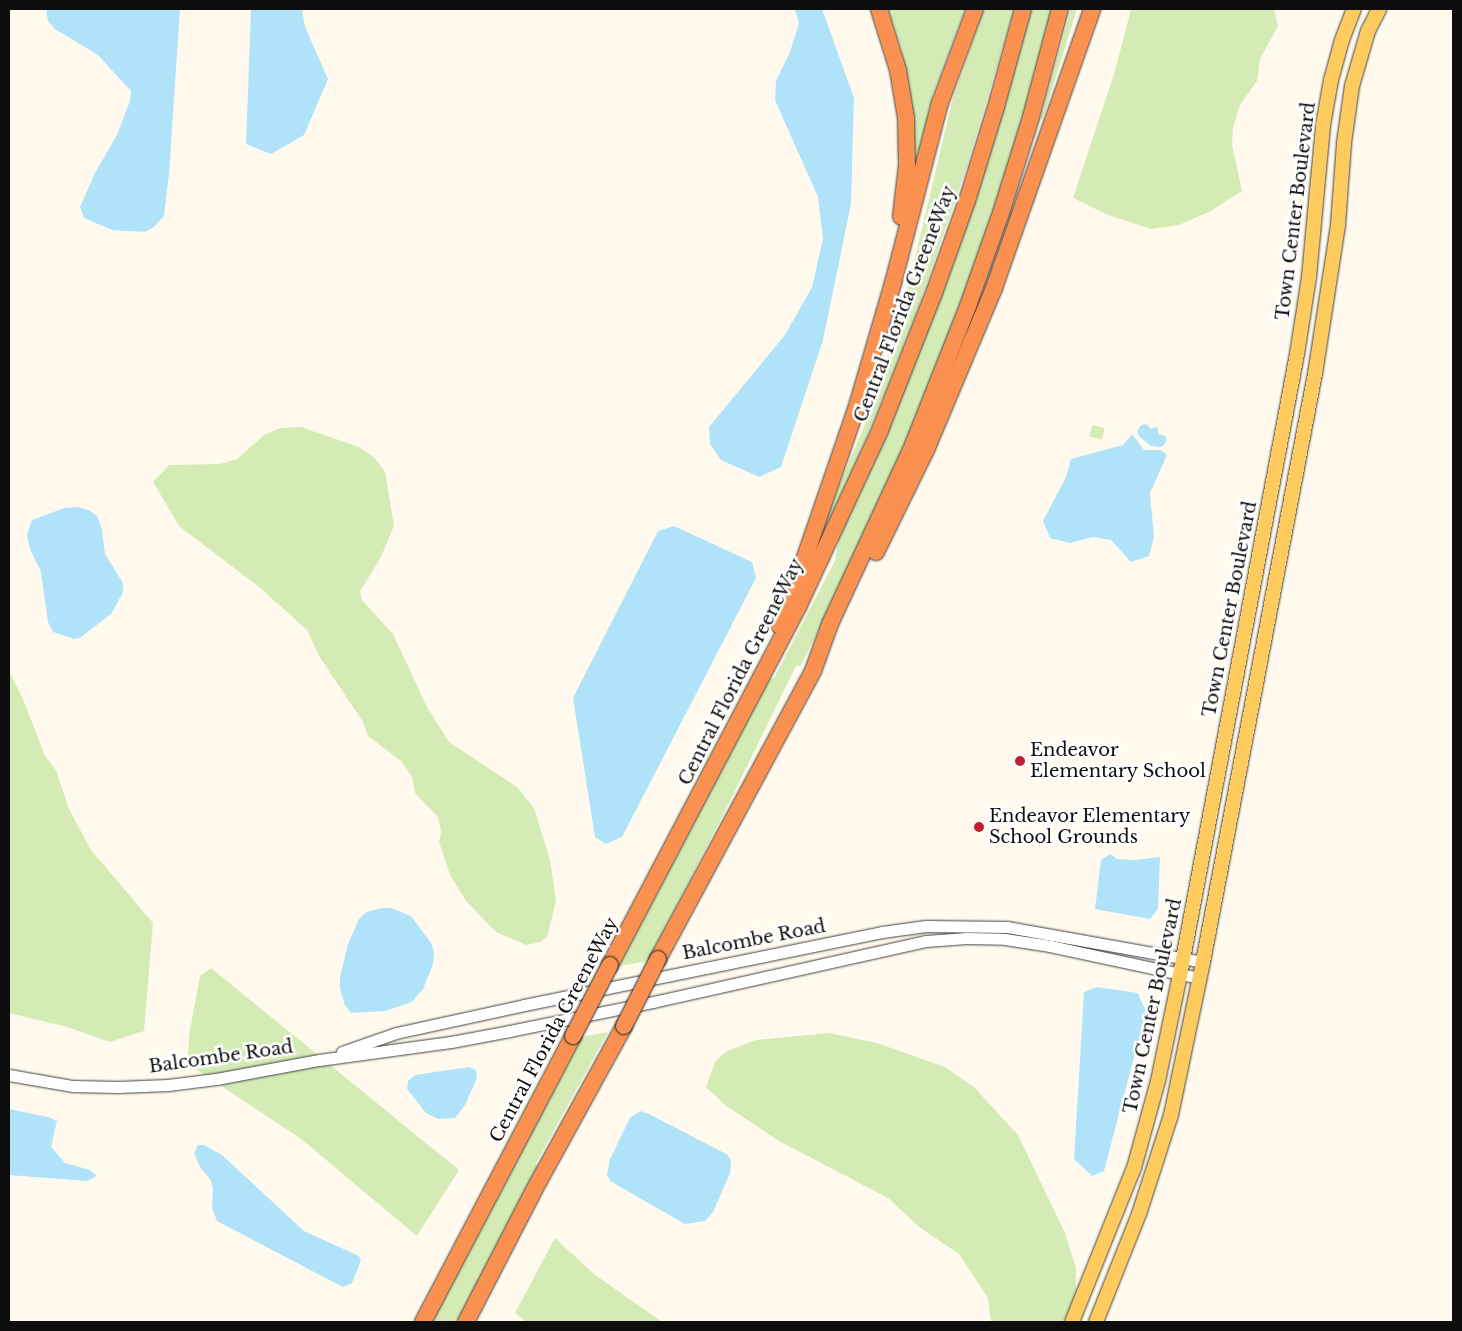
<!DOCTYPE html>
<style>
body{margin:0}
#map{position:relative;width:1462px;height:1331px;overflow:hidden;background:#fffaed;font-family:"Libre Baskerville",serif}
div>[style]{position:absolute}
.green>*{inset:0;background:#d5ebb5;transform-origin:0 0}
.water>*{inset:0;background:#b0e3f9}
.roads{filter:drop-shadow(0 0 1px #404040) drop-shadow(0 0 1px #404040)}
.minor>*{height:11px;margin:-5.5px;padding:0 5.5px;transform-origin:5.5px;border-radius:5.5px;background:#fff}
.major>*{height:14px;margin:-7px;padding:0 7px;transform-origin:7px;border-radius:7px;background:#fecb5e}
.highway>*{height:16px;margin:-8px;padding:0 8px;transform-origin:8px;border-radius:8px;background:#fa9150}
.bridges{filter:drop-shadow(0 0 1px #1e1e1e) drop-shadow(0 0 1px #1e1e1e)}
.highway-bridge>*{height:16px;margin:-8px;padding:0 8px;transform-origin:8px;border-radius:8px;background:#fa9150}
.dots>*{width:14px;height:14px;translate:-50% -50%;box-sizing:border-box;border:2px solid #fff;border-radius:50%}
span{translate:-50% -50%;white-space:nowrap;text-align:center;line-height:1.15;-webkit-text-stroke:5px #fff;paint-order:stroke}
.street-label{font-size:18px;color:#0d0d0d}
.poi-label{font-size:18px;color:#0d0d0d}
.left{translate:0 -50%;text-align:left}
.frame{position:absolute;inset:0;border:10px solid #0d0d0d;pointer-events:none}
</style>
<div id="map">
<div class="green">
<i style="clip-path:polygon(888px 9px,965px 9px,933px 95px,916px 164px,908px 81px,902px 50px)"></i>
<i style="clip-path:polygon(984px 9px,1014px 9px,968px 163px,915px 317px,868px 434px,820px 543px,815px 542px,866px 422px,884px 368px,910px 279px,953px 98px)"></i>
<i style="clip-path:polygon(1030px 9px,1054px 9px,1003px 182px,973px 274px,918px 417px,845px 579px,801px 665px,796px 666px,728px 805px,648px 961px,619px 966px,769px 679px,774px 678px,835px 561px,839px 538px,870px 470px)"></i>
<i style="clip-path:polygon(1071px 9px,1077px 9px,1043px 119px,1040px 119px)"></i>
<i style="clip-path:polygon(1131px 9px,1274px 9px,1278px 26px,1260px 59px,1257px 81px,1240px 105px,1233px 128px,1232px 144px,1242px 191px,1209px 212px,1179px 225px,1151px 229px,1108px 215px,1073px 198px,1115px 71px)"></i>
<i style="left:1092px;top:425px;width:13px;height:12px;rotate:13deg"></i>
<i style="clip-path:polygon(301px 427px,359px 447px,375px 458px,385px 472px,394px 526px,380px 559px,360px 591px,362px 600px,393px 634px,427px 707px,449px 742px,517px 787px,534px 808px,550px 860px,556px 901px,547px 937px,541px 942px,526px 945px,496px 932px,466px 901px,450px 875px,439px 842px,441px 832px,438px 817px,415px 793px,412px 777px,402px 762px,368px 736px,363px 722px,319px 656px,307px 630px,259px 587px,179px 526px,153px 482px,169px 465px,220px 464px,237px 459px,264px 435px,280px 428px)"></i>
<i style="clip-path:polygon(9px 671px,23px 699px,45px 756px,56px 770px,69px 809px,91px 850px,153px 923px,144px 1031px,110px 1042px,67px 1027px,9px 1013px)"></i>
<i style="clip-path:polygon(211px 968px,459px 1170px,417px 1236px,300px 1138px,191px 1066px,188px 1054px,189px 1036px,200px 976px)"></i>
<i style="clip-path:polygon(608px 1032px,536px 1163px,538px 1168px,458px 1322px,432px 1322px,582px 1037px)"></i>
<i style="clip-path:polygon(829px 1033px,877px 1043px,945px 1067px,975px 1088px,1018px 1135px,1065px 1233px,1076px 1268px,1076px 1315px,1078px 1322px,991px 1322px,988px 1298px,959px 1254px,919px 1227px,888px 1198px,779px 1141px,726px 1106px,706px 1087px,715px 1062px,727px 1051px,756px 1040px)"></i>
<i style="clip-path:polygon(555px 1238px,594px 1274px,662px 1322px,526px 1322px,515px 1313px)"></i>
</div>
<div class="water">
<i style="clip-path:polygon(46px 9px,180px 9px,169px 174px,164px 216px,154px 227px,145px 232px,112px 230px,84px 218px,80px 207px,95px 173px,117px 135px,130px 101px,131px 91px,98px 55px,55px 29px,48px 21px)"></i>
<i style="clip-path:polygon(251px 9px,302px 9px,305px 27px,328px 79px,304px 135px,271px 154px,246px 144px)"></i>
<i style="clip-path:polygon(795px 9px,822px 9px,854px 98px,851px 204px,823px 340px,781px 467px,759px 477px,721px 460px,710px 444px,709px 427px,785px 335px,812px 287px,823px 239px,818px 197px,775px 100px,776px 81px,790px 52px,799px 23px)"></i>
<i style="clip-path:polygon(1146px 424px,1151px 429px,1155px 427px,1158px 428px,1158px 434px,1165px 436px,1167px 440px,1162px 447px,1151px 446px,1139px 436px,1137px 431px,1141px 425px)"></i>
<i style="clip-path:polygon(1132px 434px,1144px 450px,1161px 450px,1167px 455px,1150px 493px,1154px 537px,1149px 556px,1131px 562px,1111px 540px,1093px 537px,1070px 543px,1050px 538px,1043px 521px,1066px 477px,1071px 459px,1123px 445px)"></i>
<i style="clip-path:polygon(78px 507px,89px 510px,97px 516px,102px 530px,105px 554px,123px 583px,123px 592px,112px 613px,80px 638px,74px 639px,53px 632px,48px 622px,41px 572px,30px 549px,27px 535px,32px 520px,64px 508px)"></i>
<i style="clip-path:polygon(674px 526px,752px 562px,756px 578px,622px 837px,606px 844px,595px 837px,573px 698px,658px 531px)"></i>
<i style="clip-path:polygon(1110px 854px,1117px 859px,1135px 860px,1160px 857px,1158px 909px,1150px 919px,1095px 909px,1101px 860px)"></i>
<i style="clip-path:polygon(382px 908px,391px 908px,411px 916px,431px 943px,434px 952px,433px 964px,423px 989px,412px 1002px,385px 1011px,351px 1013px,345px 1005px,340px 989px,340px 977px,348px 944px,359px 919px,366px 912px)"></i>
<i style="clip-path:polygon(1097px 987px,1138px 993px,1146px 1012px,1104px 1171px,1092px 1176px,1074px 1159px,1084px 992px)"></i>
<i style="clip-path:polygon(469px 1067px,476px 1070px,477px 1078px,465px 1105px,455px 1118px,438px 1119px,426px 1113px,407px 1089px,408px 1081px,415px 1075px)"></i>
<i style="clip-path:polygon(9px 1109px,48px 1117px,57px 1121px,51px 1147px,65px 1163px,90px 1170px,97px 1176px,87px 1181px,9px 1175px)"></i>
<i style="clip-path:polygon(640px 1111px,649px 1114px,728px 1155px,731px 1161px,730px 1173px,713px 1212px,705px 1221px,685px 1224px,610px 1181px,607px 1175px,610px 1159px,630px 1118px)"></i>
<i style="clip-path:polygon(198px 1145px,204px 1145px,222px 1155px,304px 1231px,359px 1256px,361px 1261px,352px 1283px,343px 1287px,337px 1284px,217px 1221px,212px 1208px,213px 1188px,210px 1179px,200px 1167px,194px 1153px)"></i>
</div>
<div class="roads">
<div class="minor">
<i style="left:342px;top:1052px;width:57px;rotate:-19.4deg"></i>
<i style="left:396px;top:1033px;width:131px;rotate:-12.3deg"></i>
<i style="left:524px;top:1005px;width:365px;rotate:-11.5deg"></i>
<i style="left:882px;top:932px;width:44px;rotate:-7.8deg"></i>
<i style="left:926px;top:926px;width:81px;rotate:0.7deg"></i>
<i style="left:1007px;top:927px;width:199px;rotate:10.1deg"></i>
<i style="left:9px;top:1075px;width:65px;rotate:9.8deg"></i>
<i style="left:73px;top:1086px;width:45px;rotate:1.3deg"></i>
<i style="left:118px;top:1087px;width:50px;rotate:-2.3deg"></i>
<i style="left:168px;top:1085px;width:48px;rotate:-7.1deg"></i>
<i style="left:216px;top:1079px;width:105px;rotate:-10.5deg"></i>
<i style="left:319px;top:1060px;width:133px;rotate:-7.8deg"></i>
<i style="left:451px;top:1042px;width:59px;rotate:-10.7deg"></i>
<i style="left:509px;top:1031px;width:147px;rotate:-11.4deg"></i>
<i style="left:653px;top:1002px;width:280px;rotate:-12.6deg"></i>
<i style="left:926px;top:941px;width:40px;rotate:-4.3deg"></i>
<i style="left:966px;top:938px;width:39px;rotate:1deg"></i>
<i style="left:1005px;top:939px;width:46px;rotate:8.8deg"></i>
<i style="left:1050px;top:946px;width:152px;rotate:12.1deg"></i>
</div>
<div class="major">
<i style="left:1072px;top:1322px;width:166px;rotate:-68.1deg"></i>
<i style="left:1134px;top:1168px;width:90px;rotate:-74.6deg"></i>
<i style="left:1158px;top:1081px;width:108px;rotate:-78.3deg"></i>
<i style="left:1180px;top:975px;width:632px;rotate:-79.33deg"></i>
<i style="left:1297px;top:354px;width:78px;rotate:-81.1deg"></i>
<i style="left:1309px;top:277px;width:153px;rotate:-84.7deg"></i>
<i style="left:1323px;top:125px;width:46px;rotate:-79.9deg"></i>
<i style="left:1331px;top:80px;width:41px;rotate:-74.6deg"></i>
<i style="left:1342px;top:40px;width:33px;rotate:-69deg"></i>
<i style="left:1096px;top:1322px;width:116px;rotate:-68.3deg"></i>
<i style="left:1139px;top:1214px;width:104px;rotate:-72.1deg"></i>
<i style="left:1171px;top:1115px;width:156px;rotate:-78.2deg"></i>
<i style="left:1203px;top:962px;width:599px;rotate:-79.22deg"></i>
<i style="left:1315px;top:374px;width:151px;rotate:-81.2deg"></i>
<i style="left:1338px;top:225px;width:82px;rotate:-85.8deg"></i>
<i style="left:1344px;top:143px;width:58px;rotate:-82deg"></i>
<i style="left:1352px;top:86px;width:57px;rotate:-73.8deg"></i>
<i style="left:1368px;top:31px;width:25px;rotate:-63deg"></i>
</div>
<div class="highway">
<i style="left:879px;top:9px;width:64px;rotate:72.7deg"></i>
<i style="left:898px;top:70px;width:49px;rotate:80.5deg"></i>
<i style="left:906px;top:118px;width:47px;rotate:88.8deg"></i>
<i style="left:907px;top:165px;width:52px;rotate:96.6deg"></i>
<i style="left:876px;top:552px;width:114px;rotate:-63.9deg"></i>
<i style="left:926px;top:450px;width:176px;rotate:-67.2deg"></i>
<i style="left:994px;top:288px;width:296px;rotate:-70.6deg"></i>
<i style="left:779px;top:625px;width:66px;rotate:-68.8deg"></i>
<i style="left:803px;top:563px;width:166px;rotate:-71deg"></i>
<i style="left:857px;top:406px;width:128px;rotate:-73.7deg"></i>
<i style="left:893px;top:283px;width:186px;rotate:-75.4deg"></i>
<i style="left:940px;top:103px;width:100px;rotate:-69.6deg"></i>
<i style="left:658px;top:959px;width:327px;rotate:-61.7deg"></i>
<i style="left:813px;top:671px;width:50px;rotate:-70.1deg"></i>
<i style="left:830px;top:624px;width:197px;rotate:-65.1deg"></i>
<i style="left:913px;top:445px;width:149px;rotate:-68.4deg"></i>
<i style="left:968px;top:306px;width:99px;rotate:-70.5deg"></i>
<i style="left:1001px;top:213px;width:101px;rotate:-72.6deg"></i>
<i style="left:1031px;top:117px;width:112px;rotate:-75deg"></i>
<i style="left:610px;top:965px;width:404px;rotate:-62.3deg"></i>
<i style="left:798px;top:607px;width:195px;rotate:-65.1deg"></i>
<i style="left:880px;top:430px;width:147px;rotate:-68.5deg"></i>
<i style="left:934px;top:293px;width:98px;rotate:-70.3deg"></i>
<i style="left:967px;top:201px;width:98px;rotate:-72.9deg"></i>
<i style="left:996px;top:107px;width:102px;rotate:-74.6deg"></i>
<i style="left:423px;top:1322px;width:323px;rotate:-62.3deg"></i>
<i style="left:466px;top:1322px;width:148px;rotate:-62.7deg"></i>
<i style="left:534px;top:1190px;width:187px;rotate:-61.2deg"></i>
</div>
</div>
<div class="bridges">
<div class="highway-bridge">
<i style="left:624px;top:1026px;width:75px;rotate:-63.1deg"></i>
<i style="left:573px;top:1036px;width:80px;rotate:-62.5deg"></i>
</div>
</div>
<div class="dots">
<i style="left:1020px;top:761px;background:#c31f34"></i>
<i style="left:979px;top:827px;background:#c31f34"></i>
</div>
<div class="street-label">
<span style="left:1296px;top:211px;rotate:-83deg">Town Center Boulevard</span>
<span style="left:905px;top:304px;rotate:-69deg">Central Florida GreeneWay</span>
<span style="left:1230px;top:609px;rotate:-79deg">Town Center Boulevard</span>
<span style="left:741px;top:672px;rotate:-63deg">Central Florida GreeneWay</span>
<span style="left:754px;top:940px;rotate:-11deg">Balcombe Road</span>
<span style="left:1153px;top:1006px;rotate:-78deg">Town Center Boulevard</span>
<span style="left:554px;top:1030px;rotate:-62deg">Central Florida GreeneWay</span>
<span style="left:221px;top:1057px;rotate:-8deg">Balcombe Road</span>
</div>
<div class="poi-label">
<span class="left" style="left:1030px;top:761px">Endeavor<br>Elementary School</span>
<span class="left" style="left:989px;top:827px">Endeavor Elementary<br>School Grounds</span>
</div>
<div class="frame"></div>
</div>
